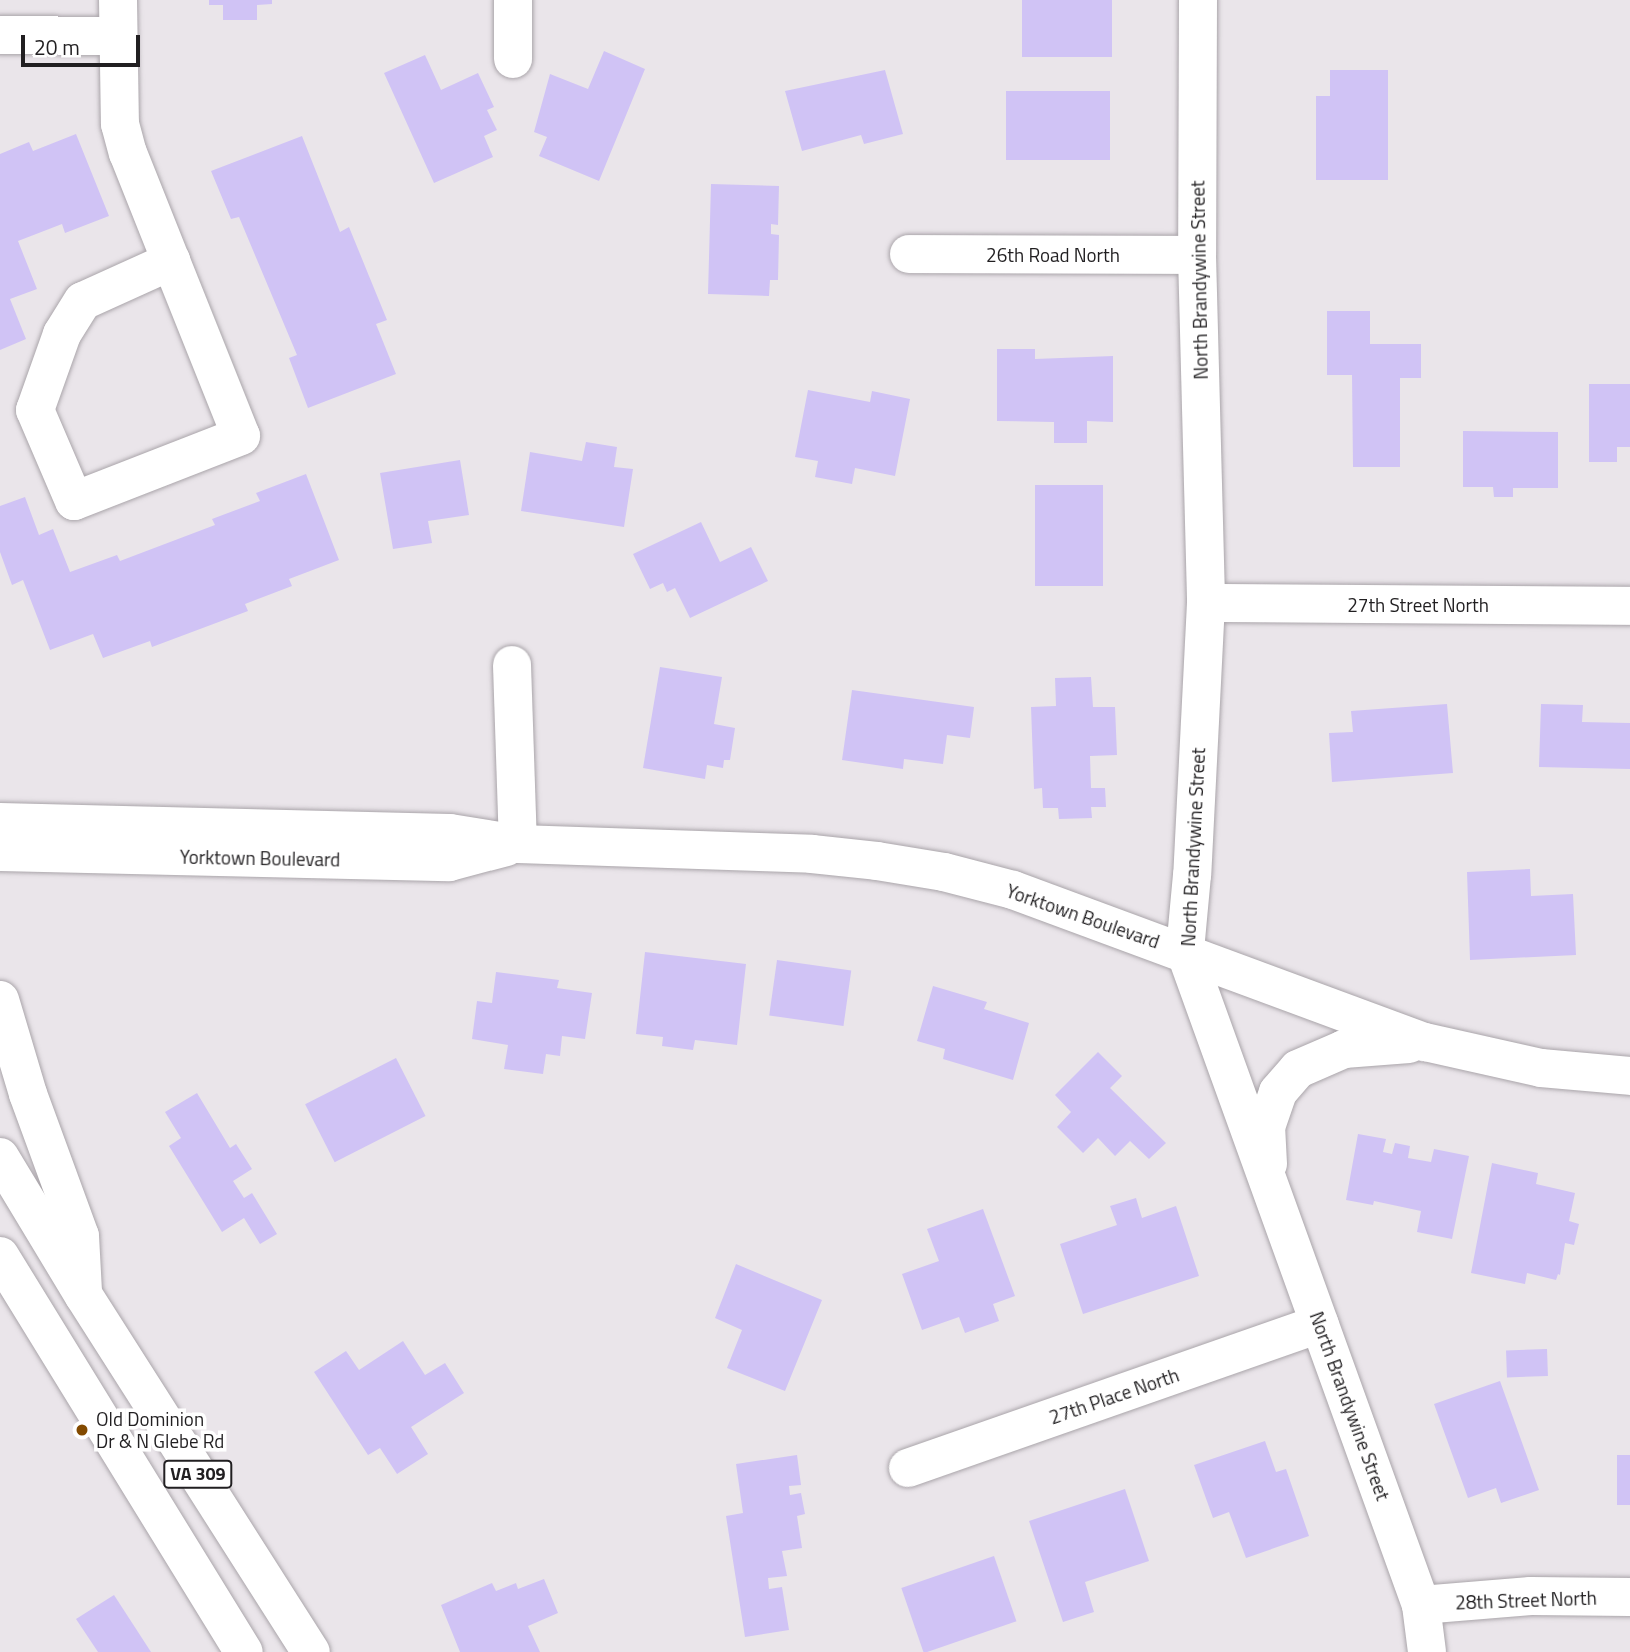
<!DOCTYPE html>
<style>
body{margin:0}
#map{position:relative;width:1630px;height:1652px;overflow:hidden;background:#eae5ea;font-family:"Titillium Web",sans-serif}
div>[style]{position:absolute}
.building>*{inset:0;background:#d0c3f5;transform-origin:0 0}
.roads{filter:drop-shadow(0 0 2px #aaa5aa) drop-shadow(0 0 2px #aaa5aa)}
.minor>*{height:38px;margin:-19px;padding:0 19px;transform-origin:19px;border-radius:19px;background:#fff}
.major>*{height:38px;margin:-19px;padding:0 19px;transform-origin:19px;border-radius:19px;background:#fff}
.dots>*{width:19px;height:19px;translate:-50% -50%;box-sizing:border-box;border:4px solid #fff;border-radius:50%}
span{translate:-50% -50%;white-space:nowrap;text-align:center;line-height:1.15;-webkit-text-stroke:7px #fff;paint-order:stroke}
.shield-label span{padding:2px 5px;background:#fff;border:2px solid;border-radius:5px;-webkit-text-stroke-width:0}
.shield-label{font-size:18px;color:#211f21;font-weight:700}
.street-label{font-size:19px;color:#211f21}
.poi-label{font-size:19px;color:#211f21}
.left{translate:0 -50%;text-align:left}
.scale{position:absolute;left:21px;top:35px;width:119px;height:32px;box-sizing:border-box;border:4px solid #211f21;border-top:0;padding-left:9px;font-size:21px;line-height:24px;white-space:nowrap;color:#211f21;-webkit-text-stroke:5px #fff;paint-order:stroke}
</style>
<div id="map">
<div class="building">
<i style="clip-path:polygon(209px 0,272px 0,272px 4px,257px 5px,257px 20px,223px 20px,223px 5px,209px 5px)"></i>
<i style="left:1022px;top:0;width:90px;height:57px"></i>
<i style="clip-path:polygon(604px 51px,645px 69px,599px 181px,539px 156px,547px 137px,534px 132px,550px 74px,588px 89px)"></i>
<i style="clip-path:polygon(425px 55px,441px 90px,478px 73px,494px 107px,487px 110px,497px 130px,484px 136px,493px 157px,434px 183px,384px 73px)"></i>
<i style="clip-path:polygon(885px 70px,903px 134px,864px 144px,861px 135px,802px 151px,785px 91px)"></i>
<i style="clip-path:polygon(1330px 70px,1388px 70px,1388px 180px,1316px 180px,1316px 96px,1330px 96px)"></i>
<i style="left:1006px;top:91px;width:104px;height:69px"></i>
<i style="clip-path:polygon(76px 134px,109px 216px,65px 233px,62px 224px,18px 241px,37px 289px,10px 299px,26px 339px,0 350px,0 154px,29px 142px,33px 151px)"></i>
<i style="clip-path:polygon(302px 136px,340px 232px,349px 227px,369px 276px,387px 320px,376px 324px,396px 374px,308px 408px,289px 358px,297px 355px,239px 217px,231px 219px,211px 171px)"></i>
<i style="clip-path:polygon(711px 184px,779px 186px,778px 225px,771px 224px,771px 234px,779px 235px,778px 280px,770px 280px,769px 296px,708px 294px)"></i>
<i style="clip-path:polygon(1327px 311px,1370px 311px,1370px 344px,1421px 344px,1421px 378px,1400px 378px,1400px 467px,1353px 467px,1352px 375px,1327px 375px)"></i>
<i style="clip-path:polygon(997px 349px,1035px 349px,1035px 359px,1113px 356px,1113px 422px,1087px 421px,1087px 443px,1054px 443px,1054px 422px,997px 421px)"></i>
<i style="clip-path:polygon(1589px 384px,1630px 384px,1630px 447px,1617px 447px,1617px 462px,1589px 462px)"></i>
<i style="clip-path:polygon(808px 390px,870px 402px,872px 391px,910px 399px,895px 476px,855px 468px,852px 484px,815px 477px,818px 461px,795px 457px)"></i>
<i style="clip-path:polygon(1463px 431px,1558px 432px,1558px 488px,1513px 488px,1513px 497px,1494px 497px,1493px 487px,1463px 487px)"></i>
<i style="clip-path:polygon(586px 442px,617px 447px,614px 467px,633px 469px,624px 527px,521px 511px,530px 452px,582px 461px)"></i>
<i style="clip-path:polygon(460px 460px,469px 515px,428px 521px,432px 543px,393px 549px,380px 473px)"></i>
<i style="clip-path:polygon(306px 474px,339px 560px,289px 579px,292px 586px,245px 604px,248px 611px,152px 647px,150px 641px,103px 658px,93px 634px,50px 650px,23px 580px,12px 585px,0 552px,0 506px,25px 497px,39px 535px,53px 529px,70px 572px,117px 555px,120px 561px,215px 525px,212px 519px,260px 501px,256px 493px)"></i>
<i style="left:1035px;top:485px;width:68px;height:101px"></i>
<i style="clip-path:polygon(701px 522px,720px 562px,751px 547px,768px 581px,690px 618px,675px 588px,667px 592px,663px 583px,650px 589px,633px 554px)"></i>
<i style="clip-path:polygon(660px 667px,722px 677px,714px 724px,735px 728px,730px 760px,724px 760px,723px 768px,707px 765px,705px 779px,643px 768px)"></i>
<i style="clip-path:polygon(1091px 677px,1093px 707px,1115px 707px,1117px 755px,1090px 756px,1091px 788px,1105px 788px,1106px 807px,1091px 807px,1092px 818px,1059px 819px,1058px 808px,1043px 808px,1042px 788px,1034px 789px,1031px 707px,1056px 706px,1055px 678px)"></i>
<i style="clip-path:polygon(852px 690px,974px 707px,970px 738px,947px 735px,943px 764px,904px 759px,903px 769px,842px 760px)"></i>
<i style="clip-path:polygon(1447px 704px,1453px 773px,1332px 782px,1329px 733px,1353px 732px,1351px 711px)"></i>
<i style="clip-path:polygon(1541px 704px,1583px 705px,1582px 722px,1630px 723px,1630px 769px,1539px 767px)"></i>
<i style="clip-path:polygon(1530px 869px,1531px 896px,1573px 894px,1576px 955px,1470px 960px,1467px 872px)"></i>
<i style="clip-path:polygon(645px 952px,746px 964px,737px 1045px,695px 1040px,693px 1050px,662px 1046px,663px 1037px,636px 1034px)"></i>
<i style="left:777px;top:960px;width:75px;height:56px;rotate:8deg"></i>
<i style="clip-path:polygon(496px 972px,559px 980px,557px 988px,592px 993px,585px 1039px,562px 1036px,560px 1056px,546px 1054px,543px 1074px,504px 1069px,508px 1045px,472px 1039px,477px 1001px,492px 1003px)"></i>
<i style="clip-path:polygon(933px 986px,987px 1002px,984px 1009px,1029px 1023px,1013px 1080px,943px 1059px,945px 1049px,917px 1041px)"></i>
<i style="clip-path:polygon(1098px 1052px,1122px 1076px,1110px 1088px,1166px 1143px,1149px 1159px,1130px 1141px,1115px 1156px,1098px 1138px,1083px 1153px,1057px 1127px,1071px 1112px,1055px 1095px)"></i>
<i style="left:396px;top:1058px;width:65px;height:102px;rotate:63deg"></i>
<i style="clip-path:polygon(197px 1093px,230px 1148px,236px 1144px,252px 1169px,233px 1181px,244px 1198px,252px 1193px,277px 1234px,260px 1244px,244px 1218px,222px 1232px,169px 1146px,181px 1138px,165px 1112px)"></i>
<i style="clip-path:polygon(1358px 1134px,1386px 1139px,1383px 1152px,1392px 1154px,1395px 1143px,1410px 1146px,1408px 1158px,1431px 1162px,1434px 1149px,1469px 1156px,1452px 1239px,1417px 1232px,1421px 1211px,1374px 1201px,1373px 1205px,1346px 1200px)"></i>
<i style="clip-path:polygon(1492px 1163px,1538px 1173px,1536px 1184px,1575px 1193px,1569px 1221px,1579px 1224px,1574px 1245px,1565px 1243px,1560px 1275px,1558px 1274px,1556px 1280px,1527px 1273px,1525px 1284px,1471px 1273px)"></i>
<i style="clip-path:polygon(1136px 1198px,1142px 1218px,1176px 1206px,1199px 1276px,1083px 1314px,1060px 1244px,1117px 1225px,1110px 1206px)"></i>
<i style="clip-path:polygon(983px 1209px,1015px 1296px,993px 1304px,999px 1321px,965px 1333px,959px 1317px,922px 1330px,902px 1274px,939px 1261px,927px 1229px)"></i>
<i style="clip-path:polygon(736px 1264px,822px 1300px,785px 1391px,727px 1368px,742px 1330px,715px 1318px)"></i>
<i style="clip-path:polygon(403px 1341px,425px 1375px,445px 1363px,464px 1393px,411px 1427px,428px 1454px,397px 1474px,380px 1448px,368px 1455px,314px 1372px,346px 1351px,359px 1370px)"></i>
<i style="left:1547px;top:1349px;width:27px;height:41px;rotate:88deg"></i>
<i style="clip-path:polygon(1500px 1381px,1539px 1490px,1501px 1503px,1496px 1488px,1468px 1498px,1434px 1404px)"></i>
<i style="clip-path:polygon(1265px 1441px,1276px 1472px,1286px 1469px,1309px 1536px,1246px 1558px,1229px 1512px,1213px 1518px,1194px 1465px)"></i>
<i style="clip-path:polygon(797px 1455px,801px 1485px,789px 1486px,790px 1495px,801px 1493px,805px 1514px,797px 1516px,802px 1548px,782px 1551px,787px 1576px,768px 1578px,769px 1589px,782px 1587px,789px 1630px,745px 1637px,726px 1516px,743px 1513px,736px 1464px)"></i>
<i style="left:1617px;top:1455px;width:13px;height:50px"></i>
<i style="clip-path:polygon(1125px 1489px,1149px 1561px,1085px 1582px,1094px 1612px,1063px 1622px,1029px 1521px)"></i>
<i style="left:994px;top:1556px;width:69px;height:98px;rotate:71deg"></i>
<i style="clip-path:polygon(544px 1579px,558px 1613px,528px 1626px,540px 1652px,460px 1652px,441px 1605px,492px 1583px,496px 1591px,516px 1583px,518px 1589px)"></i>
<i style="clip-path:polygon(114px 1595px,151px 1652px,98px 1652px,76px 1619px)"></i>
</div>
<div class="roads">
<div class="minor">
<i style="left:118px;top:0;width:124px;rotate:89.1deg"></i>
<i style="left:120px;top:124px;width:30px;rotate:75deg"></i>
<i style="left:128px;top:153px;width:116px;rotate:68.3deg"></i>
<i style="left:171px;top:261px;width:188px;rotate:68.2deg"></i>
<i style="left:241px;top:436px;width:179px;rotate:158.7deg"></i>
<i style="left:74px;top:501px;width:99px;rotate:-113.2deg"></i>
<i style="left:35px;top:410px;width:81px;rotate:-70.4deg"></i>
<i style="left:62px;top:334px;width:39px;rotate:-58deg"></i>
<i style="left:83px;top:301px;width:97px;rotate:-24.4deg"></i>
<i style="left:513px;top:0;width:59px;rotate:90deg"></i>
<i style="left:1198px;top:0;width:255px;rotate:90.2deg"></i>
<i style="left:1197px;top:255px;width:348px;rotate:88.5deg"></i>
<i style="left:1206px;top:603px;width:272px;rotate:92.9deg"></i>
<i style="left:1192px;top:875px;width:76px;rotate:95.3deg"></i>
<i style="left:1185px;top:951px;width:695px;rotate:70.16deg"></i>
<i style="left:1421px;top:1605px;width:47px;rotate:82.7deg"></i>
<i style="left:0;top:35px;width:118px;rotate:0.5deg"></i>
<i style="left:909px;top:254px;width:288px;rotate:0.2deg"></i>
<i style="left:1206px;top:603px;width:424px;rotate:0.4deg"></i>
<i style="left:512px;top:665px;width:179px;rotate:88.1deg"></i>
<i style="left:0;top:822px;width:450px;rotate:1.4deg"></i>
<i style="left:450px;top:833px;width:69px;rotate:9.2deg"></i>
<i style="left:518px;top:844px;width:294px;rotate:1.9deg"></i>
<i style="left:812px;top:854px;width:65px;rotate:6.1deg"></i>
<i style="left:877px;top:861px;width:68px;rotate:9.3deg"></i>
<i style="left:944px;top:872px;width:71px;rotate:14.6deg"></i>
<i style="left:1013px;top:890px;width:439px;rotate:20.3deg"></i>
<i style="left:1425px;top:1042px;width:119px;rotate:12.6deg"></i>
<i style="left:1541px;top:1068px;width:89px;rotate:5.1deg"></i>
<i style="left:0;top:852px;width:449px;rotate:1.3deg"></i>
<i style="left:449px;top:862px;width:59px;rotate:-14.7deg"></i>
<i style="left:1268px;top:1164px;width:37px;rotate:-93deg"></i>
<i style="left:1266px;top:1127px;width:37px;rotate:-71deg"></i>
<i style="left:1278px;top:1092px;width:30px;rotate:-49deg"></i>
<i style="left:1298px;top:1069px;width:50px;rotate:-23.5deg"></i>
<i style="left:1344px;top:1049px;width:65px;rotate:-4.4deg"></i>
<i style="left:908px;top:1468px;width:436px;rotate:-19.3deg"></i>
<i style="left:1421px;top:1605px;width:110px;rotate:-4.7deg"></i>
<i style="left:1531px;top:1596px;width:99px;rotate:0.6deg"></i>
</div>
<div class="major">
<i style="left:0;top:1000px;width:98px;rotate:73.4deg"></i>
<i style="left:28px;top:1094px;width:151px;rotate:69.9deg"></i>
<i style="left:80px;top:1236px;width:55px;rotate:86.9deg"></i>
<i style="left:0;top:1157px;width:162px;rotate:58.9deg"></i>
<i style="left:84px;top:1296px;width:422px;rotate:57.5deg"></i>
<i style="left:0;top:1256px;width:465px;rotate:58.4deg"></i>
</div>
</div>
<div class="dots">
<i style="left:82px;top:1430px;background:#834a00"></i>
</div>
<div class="shield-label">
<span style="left:198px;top:1474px">VA 309</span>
</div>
<div class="street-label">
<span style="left:1053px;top:255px">26th Road North</span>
<span style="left:1199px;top:280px;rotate:-91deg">North Brandywine Street</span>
<span style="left:1418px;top:605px">27th Street North</span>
<span style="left:1193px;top:847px;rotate:-87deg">North Brandywine Street</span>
<span style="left:260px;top:858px;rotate:1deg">Yorktown Boulevard</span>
<span style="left:1083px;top:916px;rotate:19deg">Yorktown Boulevard</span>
<span style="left:1114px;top:1396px;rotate:-19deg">27th Place North</span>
<span style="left:1350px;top:1406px;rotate:70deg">North Brandywine Street</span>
<span style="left:1526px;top:1600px;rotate:-2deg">28th Street North</span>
</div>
<div class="poi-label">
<span class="left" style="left:96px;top:1430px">Old Dominion<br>Dr &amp; N Glebe Rd</span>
</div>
<div class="scale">20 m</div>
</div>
